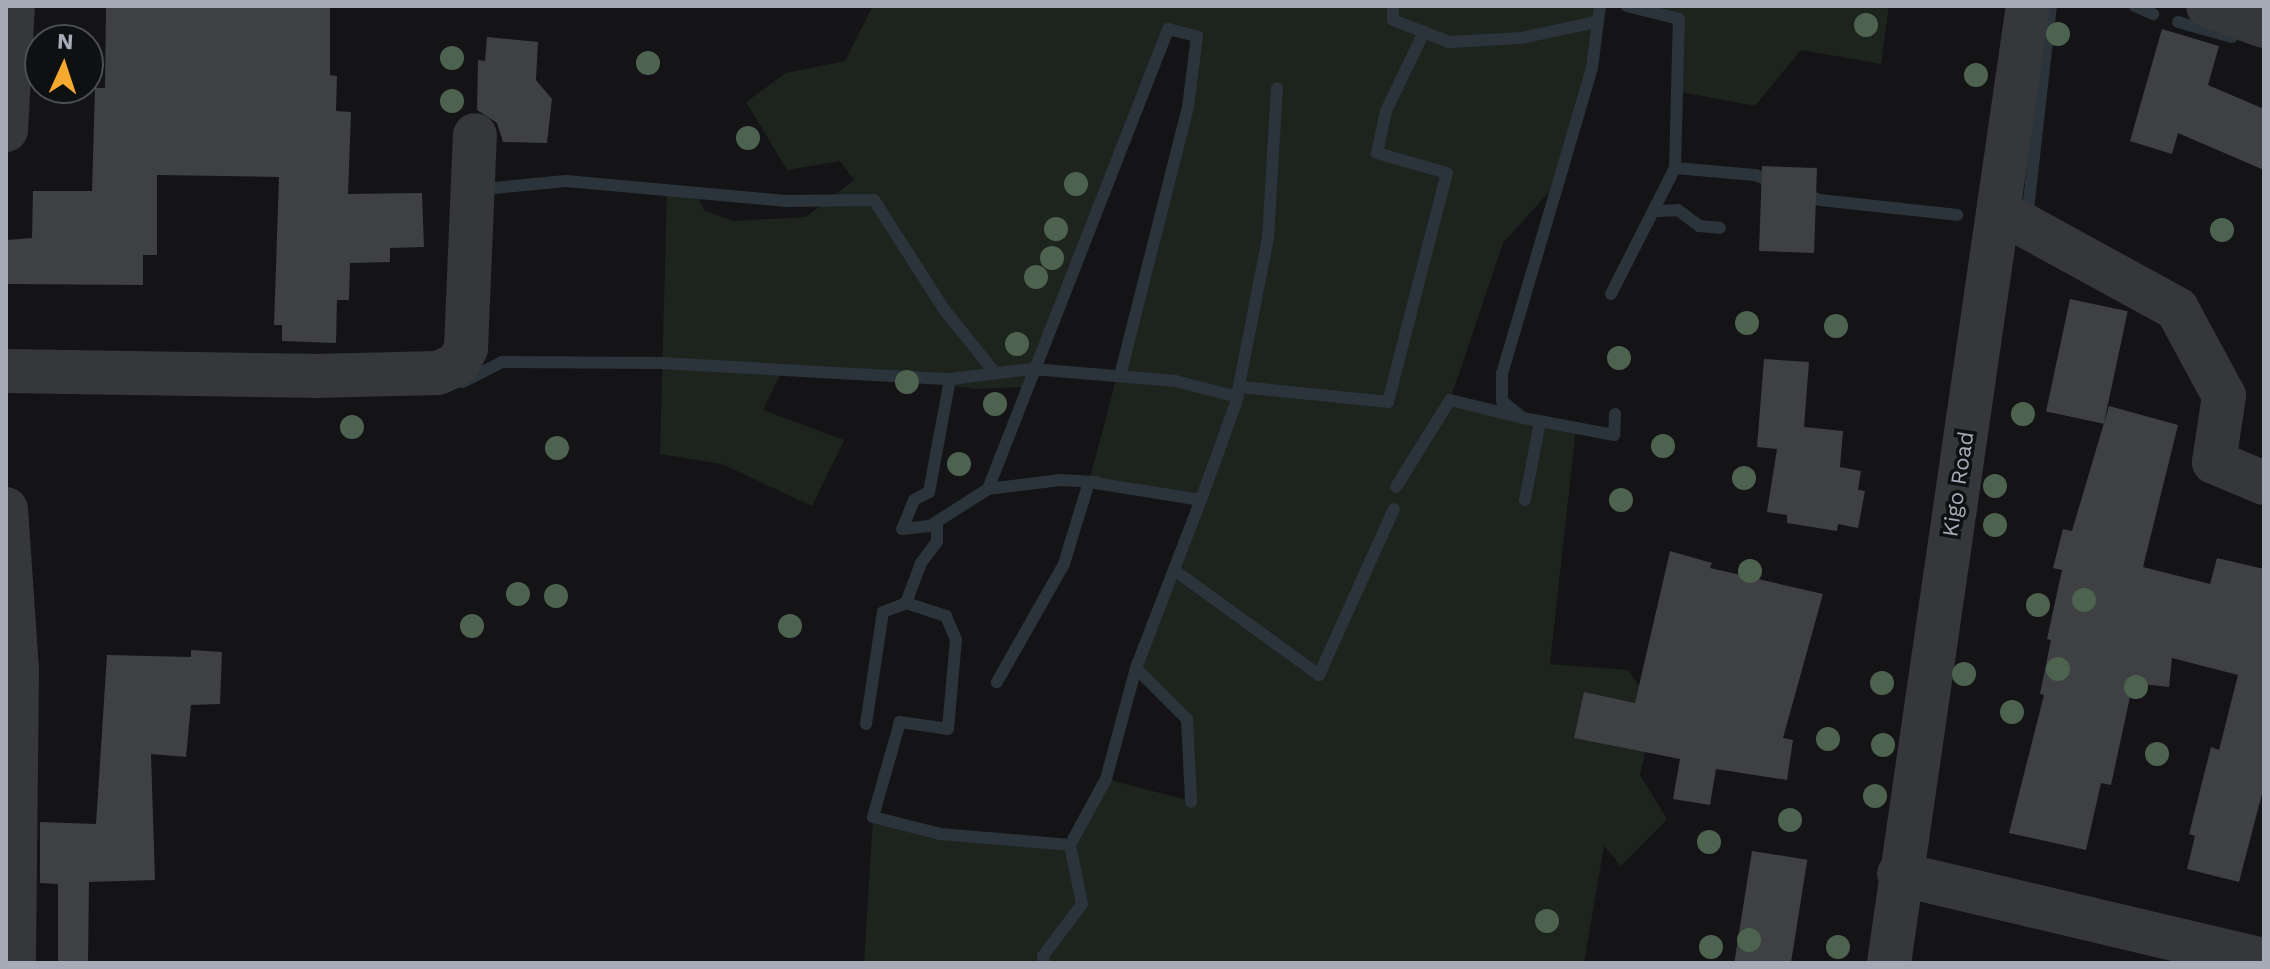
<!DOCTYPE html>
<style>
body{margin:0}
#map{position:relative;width:2270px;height:969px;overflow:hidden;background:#141416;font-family:"Work Sans",sans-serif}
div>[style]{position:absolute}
.green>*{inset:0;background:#1c241d}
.stream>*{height:12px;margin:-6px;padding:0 6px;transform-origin:6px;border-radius:6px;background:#2a343a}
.building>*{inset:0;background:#3e4043;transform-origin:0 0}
.minor>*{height:44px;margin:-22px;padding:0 22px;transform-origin:22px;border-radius:22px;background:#35373b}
.trees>*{width:24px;height:24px;margin:-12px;border-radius:50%;background:#4d624f}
span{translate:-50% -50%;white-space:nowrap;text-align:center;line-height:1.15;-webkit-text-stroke:7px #0f1011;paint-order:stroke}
.street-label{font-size:22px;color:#a6acb7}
.frame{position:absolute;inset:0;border:8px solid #a6acb7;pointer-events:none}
.north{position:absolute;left:24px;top:24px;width:80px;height:80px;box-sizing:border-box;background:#0f1011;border:2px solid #4b4e53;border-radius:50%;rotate:3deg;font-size:22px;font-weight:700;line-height:32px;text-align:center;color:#a6acb7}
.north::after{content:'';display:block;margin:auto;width:28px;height:36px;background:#f5a92e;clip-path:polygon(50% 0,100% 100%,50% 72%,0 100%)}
</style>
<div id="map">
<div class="green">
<i style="clip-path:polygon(873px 6px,1600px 6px,1592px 59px,1549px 192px,1503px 243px,1450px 400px,1576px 428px,1550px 664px,1628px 670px,1655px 708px,1640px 775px,1667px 819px,1621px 866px,1604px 846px,1584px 963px,864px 963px,873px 817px,940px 834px,1069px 845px,1106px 779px,1191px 801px,1187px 719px,1136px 668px,1201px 501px,1089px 482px,1188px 107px,1197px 37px,1168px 29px,1025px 387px,976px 389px,877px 375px,781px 373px,763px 410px,844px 440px,812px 506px,722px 464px,660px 454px,667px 189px,695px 192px,705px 211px,733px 221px,806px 217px,854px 180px,840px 161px,787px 170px,746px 102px,786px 73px,845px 61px)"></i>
<i style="clip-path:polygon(1627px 6px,1889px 6px,1881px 64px,1801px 50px,1755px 106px,1676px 91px,1679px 19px)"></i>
</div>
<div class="stream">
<i style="left:1393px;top:6px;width:14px;rotate:90deg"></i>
<i style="left:1393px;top:20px;width:60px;rotate:21.4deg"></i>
<i style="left:1449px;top:42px;width:72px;rotate:-3.2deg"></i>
<i style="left:1521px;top:38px;width:77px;rotate:-12deg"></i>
<i style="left:1600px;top:6px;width:63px;rotate:97.4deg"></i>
<i style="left:1592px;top:68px;width:318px;rotate:106.4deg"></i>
<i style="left:1502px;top:373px;width:28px;rotate:90deg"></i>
<i style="left:1502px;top:401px;width:27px;rotate:39deg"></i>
<i style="left:1523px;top:418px;width:93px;rotate:10.6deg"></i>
<i style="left:1614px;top:435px;width:21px;rotate:-87deg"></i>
<i style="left:2135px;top:6px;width:20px;rotate:24deg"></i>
<i style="left:2178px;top:22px;width:56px;rotate:15.5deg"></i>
<i style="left:1675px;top:168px;width:80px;rotate:5deg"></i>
<i style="left:1755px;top:175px;width:20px;rotate:20deg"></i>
<i style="left:484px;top:189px;width:82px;rotate:-5.6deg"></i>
<i style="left:566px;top:181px;width:219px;rotate:5.2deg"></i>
<i style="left:784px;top:201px;width:90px;rotate:-0.6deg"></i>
<i style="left:874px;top:200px;width:128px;rotate:57.4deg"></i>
<i style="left:943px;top:308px;width:83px;rotate:51.3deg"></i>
<i style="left:1802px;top:193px;width:19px;rotate:21deg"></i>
<i style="left:1820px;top:200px;width:138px;rotate:6.2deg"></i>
<i style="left:2028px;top:210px;width:205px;rotate:-83.6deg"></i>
<i style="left:1655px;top:211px;width:23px;rotate:-2deg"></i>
<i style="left:1678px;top:210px;width:26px;rotate:37deg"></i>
<i style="left:1699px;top:226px;width:21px;rotate:5deg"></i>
<i style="left:1611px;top:294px;width:141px;rotate:-63.1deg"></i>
<i style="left:1675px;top:168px;width:149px;rotate:-88.5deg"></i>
<i style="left:1679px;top:19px;width:54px;rotate:-166deg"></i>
<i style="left:950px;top:379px;width:115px;rotate:100.5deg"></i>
<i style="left:929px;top:492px;width:17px;rotate:152deg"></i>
<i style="left:914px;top:500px;width:31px;rotate:112deg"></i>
<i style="left:902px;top:529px;width:28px;rotate:-6deg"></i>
<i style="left:930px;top:526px;width:69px;rotate:-32.5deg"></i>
<i style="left:988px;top:489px;width:73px;rotate:-7.1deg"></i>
<i style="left:1060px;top:480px;width:36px;rotate:3deg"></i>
<i style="left:463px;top:382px;width:44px;rotate:-27.1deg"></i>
<i style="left:502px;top:362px;width:158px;rotate:0.4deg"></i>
<i style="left:660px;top:363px;width:290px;rotate:3.2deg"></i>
<i style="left:950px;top:379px;width:83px;rotate:-7deg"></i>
<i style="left:1032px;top:369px;width:144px;rotate:4.8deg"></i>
<i style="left:1175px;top:381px;width:65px;rotate:14.3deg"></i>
<i style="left:1238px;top:397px;width:109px;rotate:109.8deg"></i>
<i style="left:1201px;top:500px;width:113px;rotate:-170.9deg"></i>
<i style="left:1089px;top:482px;width:86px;rotate:107deg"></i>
<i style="left:1064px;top:564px;width:136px;rotate:119.6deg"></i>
<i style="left:1241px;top:387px;width:148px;rotate:5.8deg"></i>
<i style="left:1388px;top:402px;width:236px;rotate:-75.6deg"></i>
<i style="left:1447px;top:173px;width:73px;rotate:-164.1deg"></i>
<i style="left:1377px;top:153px;width:43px;rotate:-77.9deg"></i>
<i style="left:1386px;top:111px;width:88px;rotate:-64.3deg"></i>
<i style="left:1236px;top:401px;width:166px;rotate:-78.9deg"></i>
<i style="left:1268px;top:238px;width:150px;rotate:-86.6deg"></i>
<i style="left:1396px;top:487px;width:102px;rotate:-58.2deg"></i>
<i style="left:1450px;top:400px;width:71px;rotate:13.8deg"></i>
<i style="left:988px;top:489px;width:494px;rotate:-68.6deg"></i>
<i style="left:1168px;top:29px;width:30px;rotate:14deg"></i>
<i style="left:1197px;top:36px;width:72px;rotate:97.2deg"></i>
<i style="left:1188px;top:107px;width:277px;rotate:104.2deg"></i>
<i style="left:1525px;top:500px;width:80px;rotate:-79.2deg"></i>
<i style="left:1174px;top:570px;width:179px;rotate:35.9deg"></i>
<i style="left:1319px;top:675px;width:182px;rotate:-65.7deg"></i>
<i style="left:906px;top:603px;width:42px;rotate:18deg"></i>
<i style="left:946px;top:616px;width:25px;rotate:67deg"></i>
<i style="left:956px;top:639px;width:90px;rotate:95.1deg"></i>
<i style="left:948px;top:729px;width:49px;rotate:-171.7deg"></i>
<i style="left:900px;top:722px;width:99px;rotate:105.9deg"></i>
<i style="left:873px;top:817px;width:69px;rotate:14.2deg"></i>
<i style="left:940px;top:834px;width:130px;rotate:4.8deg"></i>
<i style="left:1136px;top:668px;width:72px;rotate:45deg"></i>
<i style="left:1187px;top:719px;width:83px;rotate:87.2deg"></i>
<i style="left:866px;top:724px;width:113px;rotate:-81.4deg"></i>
<i style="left:883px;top:612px;width:25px;rotate:-21deg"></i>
<i style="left:906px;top:603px;width:43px;rotate:-69.4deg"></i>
<i style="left:921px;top:563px;width:26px;rotate:-53deg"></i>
<i style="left:937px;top:542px;width:20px;rotate:-90deg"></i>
<i style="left:1044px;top:963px;width:7px;rotate:-98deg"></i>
<i style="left:1043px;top:956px;width:65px;rotate:-53.1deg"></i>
<i style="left:1082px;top:904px;width:60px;rotate:-101.5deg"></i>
<i style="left:1070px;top:845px;width:75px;rotate:-61.4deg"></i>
<i style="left:1106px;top:779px;width:115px;rotate:-74.9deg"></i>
<i style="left:1136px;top:668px;width:186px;rotate:-68.9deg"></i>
</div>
<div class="building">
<i style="clip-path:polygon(106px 6px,330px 6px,330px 75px,337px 76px,336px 111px,351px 112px,348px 194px,422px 193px,424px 247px,390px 248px,390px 262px,350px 263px,349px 300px,337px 300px,336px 343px,282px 341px,282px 325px,274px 325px,279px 177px,157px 175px,157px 255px,143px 255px,143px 285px,6px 284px,6px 240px,32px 238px,33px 191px,92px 191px,95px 88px,105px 88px)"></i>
<i style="clip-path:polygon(2162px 29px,2219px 46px,2208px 85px,2264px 109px,2264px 170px,2178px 133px,2172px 154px,2130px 141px)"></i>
<i style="clip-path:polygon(487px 37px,538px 42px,536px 80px,552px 99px,547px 143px,503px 142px,497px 123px,477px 110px,478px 60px,485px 61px)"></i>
<i style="left:1817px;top:168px;width:85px;height:55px;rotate:92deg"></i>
<i style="left:2070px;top:299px;width:59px;height:115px;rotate:12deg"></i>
<i style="clip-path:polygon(1764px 359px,1809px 362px,1804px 427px,1843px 431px,1840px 467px,1861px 471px,1858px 490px,1865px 491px,1858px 528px,1838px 524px,1837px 531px,1787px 523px,1787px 515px,1767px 512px,1777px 449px,1757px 447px)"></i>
<i style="clip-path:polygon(2109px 406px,2178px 425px,2143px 567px,2210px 584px,2217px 558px,2264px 569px,2264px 786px,2239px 882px,2187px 869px,2195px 836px,2189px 834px,2211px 747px,2219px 750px,2238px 675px,2172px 658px,2169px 687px,2133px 683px,2111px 785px,2101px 783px,2086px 850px,2009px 833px,2044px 695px,2040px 694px,2051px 640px,2047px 639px,2062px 570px,2053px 568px,2063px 529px,2072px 531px)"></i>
<i style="clip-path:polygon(1670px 551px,1712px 563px,1710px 568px,1823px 594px,1783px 738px,1793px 740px,1787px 780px,1716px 769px,1710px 805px,1673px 799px,1680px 759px,1574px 738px,1584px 692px,1635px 703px)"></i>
<i style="clip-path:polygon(191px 650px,222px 652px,220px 704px,191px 705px,186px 757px,151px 754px,155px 880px,89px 882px,88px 963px,58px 963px,58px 884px,40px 883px,40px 822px,96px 824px,107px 655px,191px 657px)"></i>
<i style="left:1752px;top:851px;width:56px;height:113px;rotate:9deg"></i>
</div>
<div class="minor">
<i style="left:2208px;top:6px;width:59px;rotate:19.7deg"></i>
<i style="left:6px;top:130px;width:124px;rotate:-86.8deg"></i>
<i style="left:2002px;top:213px;width:200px;rotate:28.7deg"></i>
<i style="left:2177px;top:309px;width:99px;rotate:61.6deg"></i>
<i style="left:2224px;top:396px;width:67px;rotate:98.6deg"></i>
<i style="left:2214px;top:462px;width:54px;rotate:22.8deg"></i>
<i style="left:6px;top:371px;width:307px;rotate:0.9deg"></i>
<i style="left:313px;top:376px;width:125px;rotate:-1.4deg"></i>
<i style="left:438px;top:373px;width:22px;rotate:-24deg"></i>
<i style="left:458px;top:364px;width:18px;rotate:-63deg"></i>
<i style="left:466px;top:348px;width:213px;rotate:-87.6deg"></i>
<i style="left:6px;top:509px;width:160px;rotate:86.1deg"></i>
<i style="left:17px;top:669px;width:294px;rotate:90.6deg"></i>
<i style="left:1899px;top:874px;width:375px;rotate:13.3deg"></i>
<i style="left:1889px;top:963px;width:967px;rotate:-81.74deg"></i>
</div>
<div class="trees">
<i style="left:1866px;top:25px"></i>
<i style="left:2058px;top:34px"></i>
<i style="left:452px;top:58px"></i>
<i style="left:648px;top:63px"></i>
<i style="left:1976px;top:75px"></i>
<i style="left:452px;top:101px"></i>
<i style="left:748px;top:138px"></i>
<i style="left:1076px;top:184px"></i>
<i style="left:1056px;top:229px"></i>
<i style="left:2222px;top:230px"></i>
<i style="left:1052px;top:258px"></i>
<i style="left:1036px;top:277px"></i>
<i style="left:1747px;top:323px"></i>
<i style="left:1836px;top:326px"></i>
<i style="left:1017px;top:344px"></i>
<i style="left:1619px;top:358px"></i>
<i style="left:907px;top:382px"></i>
<i style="left:995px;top:404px"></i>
<i style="left:2023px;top:414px"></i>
<i style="left:352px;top:427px"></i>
<i style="left:1663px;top:446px"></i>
<i style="left:557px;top:448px"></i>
<i style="left:959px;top:464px"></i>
<i style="left:1744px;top:478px"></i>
<i style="left:1995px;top:486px"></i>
<i style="left:1621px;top:500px"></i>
<i style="left:1995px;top:525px"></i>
<i style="left:1750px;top:571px"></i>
<i style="left:518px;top:594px"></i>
<i style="left:556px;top:596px"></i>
<i style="left:2084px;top:600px"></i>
<i style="left:2038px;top:605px"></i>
<i style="left:472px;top:626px"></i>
<i style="left:790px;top:626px"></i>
<i style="left:2058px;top:669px"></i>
<i style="left:1964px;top:674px"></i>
<i style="left:1882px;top:683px"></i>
<i style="left:2136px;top:687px"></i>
<i style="left:2012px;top:712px"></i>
<i style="left:1828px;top:739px"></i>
<i style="left:1883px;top:745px"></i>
<i style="left:2157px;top:754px"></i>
<i style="left:1875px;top:796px"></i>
<i style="left:1790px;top:820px"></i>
<i style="left:1709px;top:842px"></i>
<i style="left:1547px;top:921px"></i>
<i style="left:1749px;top:940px"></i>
<i style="left:1711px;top:947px"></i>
<i style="left:1838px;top:947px"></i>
</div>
<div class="street-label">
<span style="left:1958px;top:484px;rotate:-81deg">Kigo Road</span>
</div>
<div class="frame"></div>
<div class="north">N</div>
</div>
